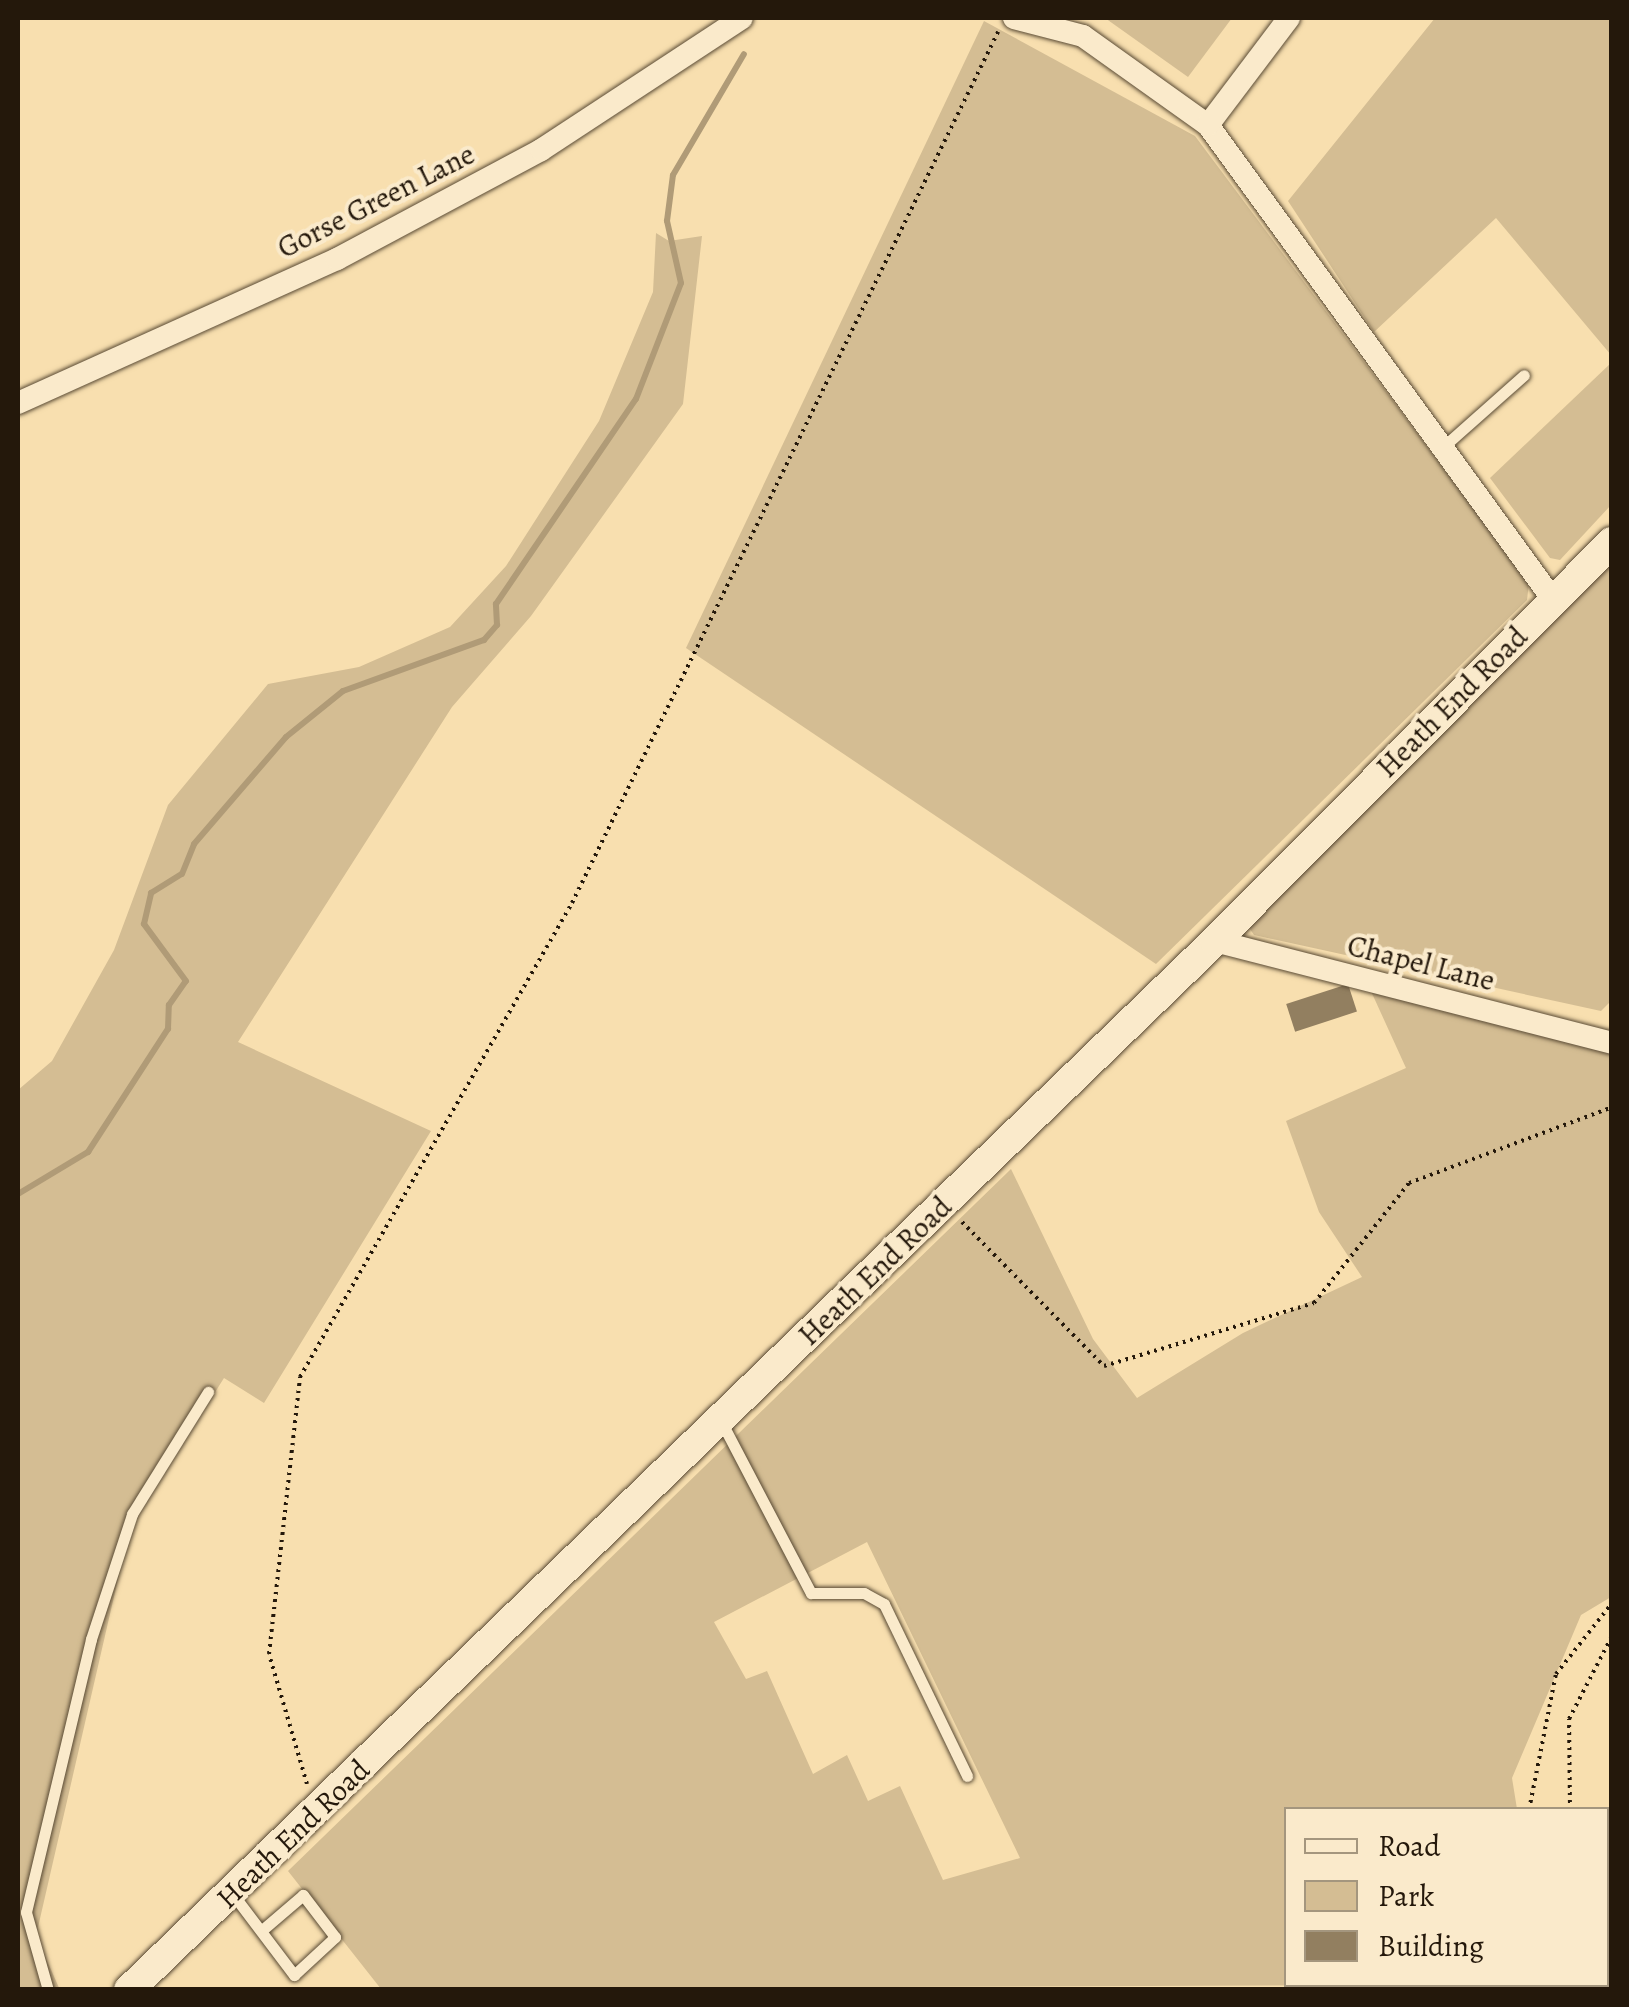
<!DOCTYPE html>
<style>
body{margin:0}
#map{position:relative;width:1629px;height:2007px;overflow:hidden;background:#f8dfaf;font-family:Alegreya,serif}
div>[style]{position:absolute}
.green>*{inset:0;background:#d4bd93}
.stream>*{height:6px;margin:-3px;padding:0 3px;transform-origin:3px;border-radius:3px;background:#b09b77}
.building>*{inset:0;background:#927f60;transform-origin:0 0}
.path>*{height:4px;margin-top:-2px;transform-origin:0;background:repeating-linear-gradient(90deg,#24180b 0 2.5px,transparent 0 7.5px)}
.roads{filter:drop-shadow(0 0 2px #594a34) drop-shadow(0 0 2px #594a34)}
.service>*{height:11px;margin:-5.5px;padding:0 5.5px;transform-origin:5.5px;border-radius:5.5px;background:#faeacb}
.minor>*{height:22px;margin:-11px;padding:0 11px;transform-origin:11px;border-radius:11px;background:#faeacb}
.tertiary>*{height:30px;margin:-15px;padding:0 15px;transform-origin:15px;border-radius:15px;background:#faeacb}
span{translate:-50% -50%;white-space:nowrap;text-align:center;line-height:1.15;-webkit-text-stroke:8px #faeacb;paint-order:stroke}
.street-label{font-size:30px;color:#24180b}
.frame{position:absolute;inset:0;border:20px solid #24180b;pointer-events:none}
.legend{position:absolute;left:1284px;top:1807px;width:325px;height:180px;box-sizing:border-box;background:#faeacb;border:2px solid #a4967e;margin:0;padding:12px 18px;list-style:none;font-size:30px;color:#24180b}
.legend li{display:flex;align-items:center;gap:20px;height:50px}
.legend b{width:50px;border:2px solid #a4967e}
</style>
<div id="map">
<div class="green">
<i style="clip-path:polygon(1105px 18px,1232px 18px,1188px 77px)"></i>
<i style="clip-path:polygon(1435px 18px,1611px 18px,1611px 355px,1496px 218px,1374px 332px,1288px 201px)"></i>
<i style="clip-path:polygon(984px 21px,1195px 136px,1529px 583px,1527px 600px,1156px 964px,686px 648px)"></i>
<i style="clip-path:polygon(656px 233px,669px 241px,702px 236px,683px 404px,531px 616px,452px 707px,238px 1042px,431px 1131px,264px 1403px,224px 1378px,130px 1527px,36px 1936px,60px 1990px,18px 1989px,18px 1090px,52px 1061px,114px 950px,168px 805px,268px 684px,359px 667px,450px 627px,506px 566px,599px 421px,653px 292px)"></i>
<i style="clip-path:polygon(1611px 363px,1611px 505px,1560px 560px,1550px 558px,1490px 478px)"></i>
<i style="clip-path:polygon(1611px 560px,1612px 1000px,1601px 1011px,1254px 935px,1248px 926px)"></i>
<i style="clip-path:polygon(evenodd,1370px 989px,1611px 1051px,1611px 1597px,1581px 1615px,1512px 1778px,1517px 1809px,1286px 1810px,1286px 1984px,1376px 1985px,381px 1989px,288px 1871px,1011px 1169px,1093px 1339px,1137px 1398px,1243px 1333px,1362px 1277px,1319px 1212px,1286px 1121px,1406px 1068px,1370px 989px,867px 1542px,1020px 1858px,943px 1880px,900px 1786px,868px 1801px,847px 1755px,813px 1774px,767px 1671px,746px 1679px,714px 1622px,867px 1542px)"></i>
<i style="clip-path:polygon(1607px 1967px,1611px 1989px,1421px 1989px,1606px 1984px)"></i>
</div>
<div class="stream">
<i style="left:18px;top:1194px;width:82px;rotate:-31deg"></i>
<i style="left:88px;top:1152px;width:147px;rotate:-57deg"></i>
<i style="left:168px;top:1029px;width:24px;rotate:-88deg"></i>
<i style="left:169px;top:1005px;width:29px;rotate:-55deg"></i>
<i style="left:186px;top:981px;width:71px;rotate:-126.4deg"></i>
<i style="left:144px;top:924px;width:32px;rotate:-77deg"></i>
<i style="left:151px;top:893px;width:36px;rotate:-32deg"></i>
<i style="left:182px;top:874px;width:32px;rotate:-68deg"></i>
<i style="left:194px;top:844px;width:141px;rotate:-49.3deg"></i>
<i style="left:286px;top:737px;width:73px;rotate:-38.9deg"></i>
<i style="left:343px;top:691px;width:150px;rotate:-19.9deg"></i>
<i style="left:484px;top:640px;width:20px;rotate:-49deg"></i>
<i style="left:497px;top:625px;width:21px;rotate:-93deg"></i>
<i style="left:496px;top:604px;width:248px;rotate:-55.7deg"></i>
<i style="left:636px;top:399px;width:124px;rotate:-68.8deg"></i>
<i style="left:681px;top:283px;width:64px;rotate:-102.7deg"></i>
<i style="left:667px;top:221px;width:46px;rotate:-82.6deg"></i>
<i style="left:673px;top:175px;width:140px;rotate:-59.6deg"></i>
</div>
<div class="building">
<i style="left:1348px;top:984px;width:29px;height:65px;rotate:72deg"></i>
</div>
<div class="path">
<i style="left:962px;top:1222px;width:202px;rotate:45.4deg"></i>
<i style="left:1104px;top:1366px;width:219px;rotate:-16.7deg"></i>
<i style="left:1314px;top:1303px;width:153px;rotate:-51.6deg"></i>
<i style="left:1409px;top:1183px;width:217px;rotate:-20.5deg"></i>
<i style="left:307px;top:1784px;width:135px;rotate:-106.3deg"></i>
<i style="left:269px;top:1654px;width:279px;rotate:-83.6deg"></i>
<i style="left:300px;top:1377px;width:546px;rotate:-60.15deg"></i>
<i style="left:572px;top:903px;width:970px;rotate:-63.94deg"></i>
<i style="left:1529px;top:1810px;width:139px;rotate:-78.8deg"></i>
<i style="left:1556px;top:1674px;width:90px;rotate:-51.7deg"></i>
<i style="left:1570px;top:1810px;width:91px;rotate:-90.6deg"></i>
<i style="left:1569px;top:1719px;width:93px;rotate:-62.6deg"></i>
<i style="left:1280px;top:1990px;width:9px;rotate:-41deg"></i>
<i style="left:1393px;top:1990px;width:9px;rotate:-41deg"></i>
</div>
<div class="roads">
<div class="service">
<i style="left:1443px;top:447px;width:108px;rotate:-41.6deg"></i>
<i style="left:722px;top:1423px;width:192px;rotate:62.4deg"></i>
<i style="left:811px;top:1593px;width:53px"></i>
<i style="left:864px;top:1593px;width:23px;rotate:29deg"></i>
<i style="left:884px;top:1604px;width:191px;rotate:64.2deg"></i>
<i style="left:232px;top:1893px;width:103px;rotate:52.9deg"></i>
<i style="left:294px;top:1975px;width:56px;rotate:-42.8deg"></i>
<i style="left:335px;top:1937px;width:53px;rotate:-127.3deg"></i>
<i style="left:303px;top:1895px;width:55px;rotate:139.4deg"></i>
<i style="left:48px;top:1990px;width:81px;rotate:-105.8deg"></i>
<i style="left:26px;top:1912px;width:281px;rotate:-76.6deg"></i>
<i style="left:91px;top:1639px;width:132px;rotate:-71.8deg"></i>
<i style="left:132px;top:1514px;width:144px;rotate:-58.1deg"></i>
</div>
<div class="minor">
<i style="left:1014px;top:18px;width:71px;rotate:14.6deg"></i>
<i style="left:1083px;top:36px;width:153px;rotate:35.5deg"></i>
<i style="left:1208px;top:125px;width:588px;rotate:53.99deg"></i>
<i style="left:1208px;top:125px;width:134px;rotate:-52.9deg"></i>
<i style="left:18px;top:403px;width:350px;rotate:-24.3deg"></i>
<i style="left:337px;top:259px;width:231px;rotate:-28.1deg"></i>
<i style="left:541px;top:150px;width:240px;rotate:-33.3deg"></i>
<i style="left:1215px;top:941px;width:410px;rotate:14.4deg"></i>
</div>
<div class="tertiary">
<i style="left:129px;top:1990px;width:1510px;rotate:-44.01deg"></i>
<i style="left:1215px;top:941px;width:563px;rotate:-45.14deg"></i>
</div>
</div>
<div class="street-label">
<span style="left:376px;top:201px;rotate:-27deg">Gorse Green Lane</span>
<span style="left:1452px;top:702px;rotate:-45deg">Heath End Road</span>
<span style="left:1421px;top:963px;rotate:14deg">Chapel Lane</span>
<span style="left:875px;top:1271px;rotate:-44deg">Heath End Road</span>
<span style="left:293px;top:1834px;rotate:-44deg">Heath End Road</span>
</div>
<div class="frame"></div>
<ul class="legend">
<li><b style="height:12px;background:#faeacb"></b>Road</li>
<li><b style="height:28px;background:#d4bd93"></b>Park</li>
<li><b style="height:28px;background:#927f60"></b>Building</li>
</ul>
</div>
